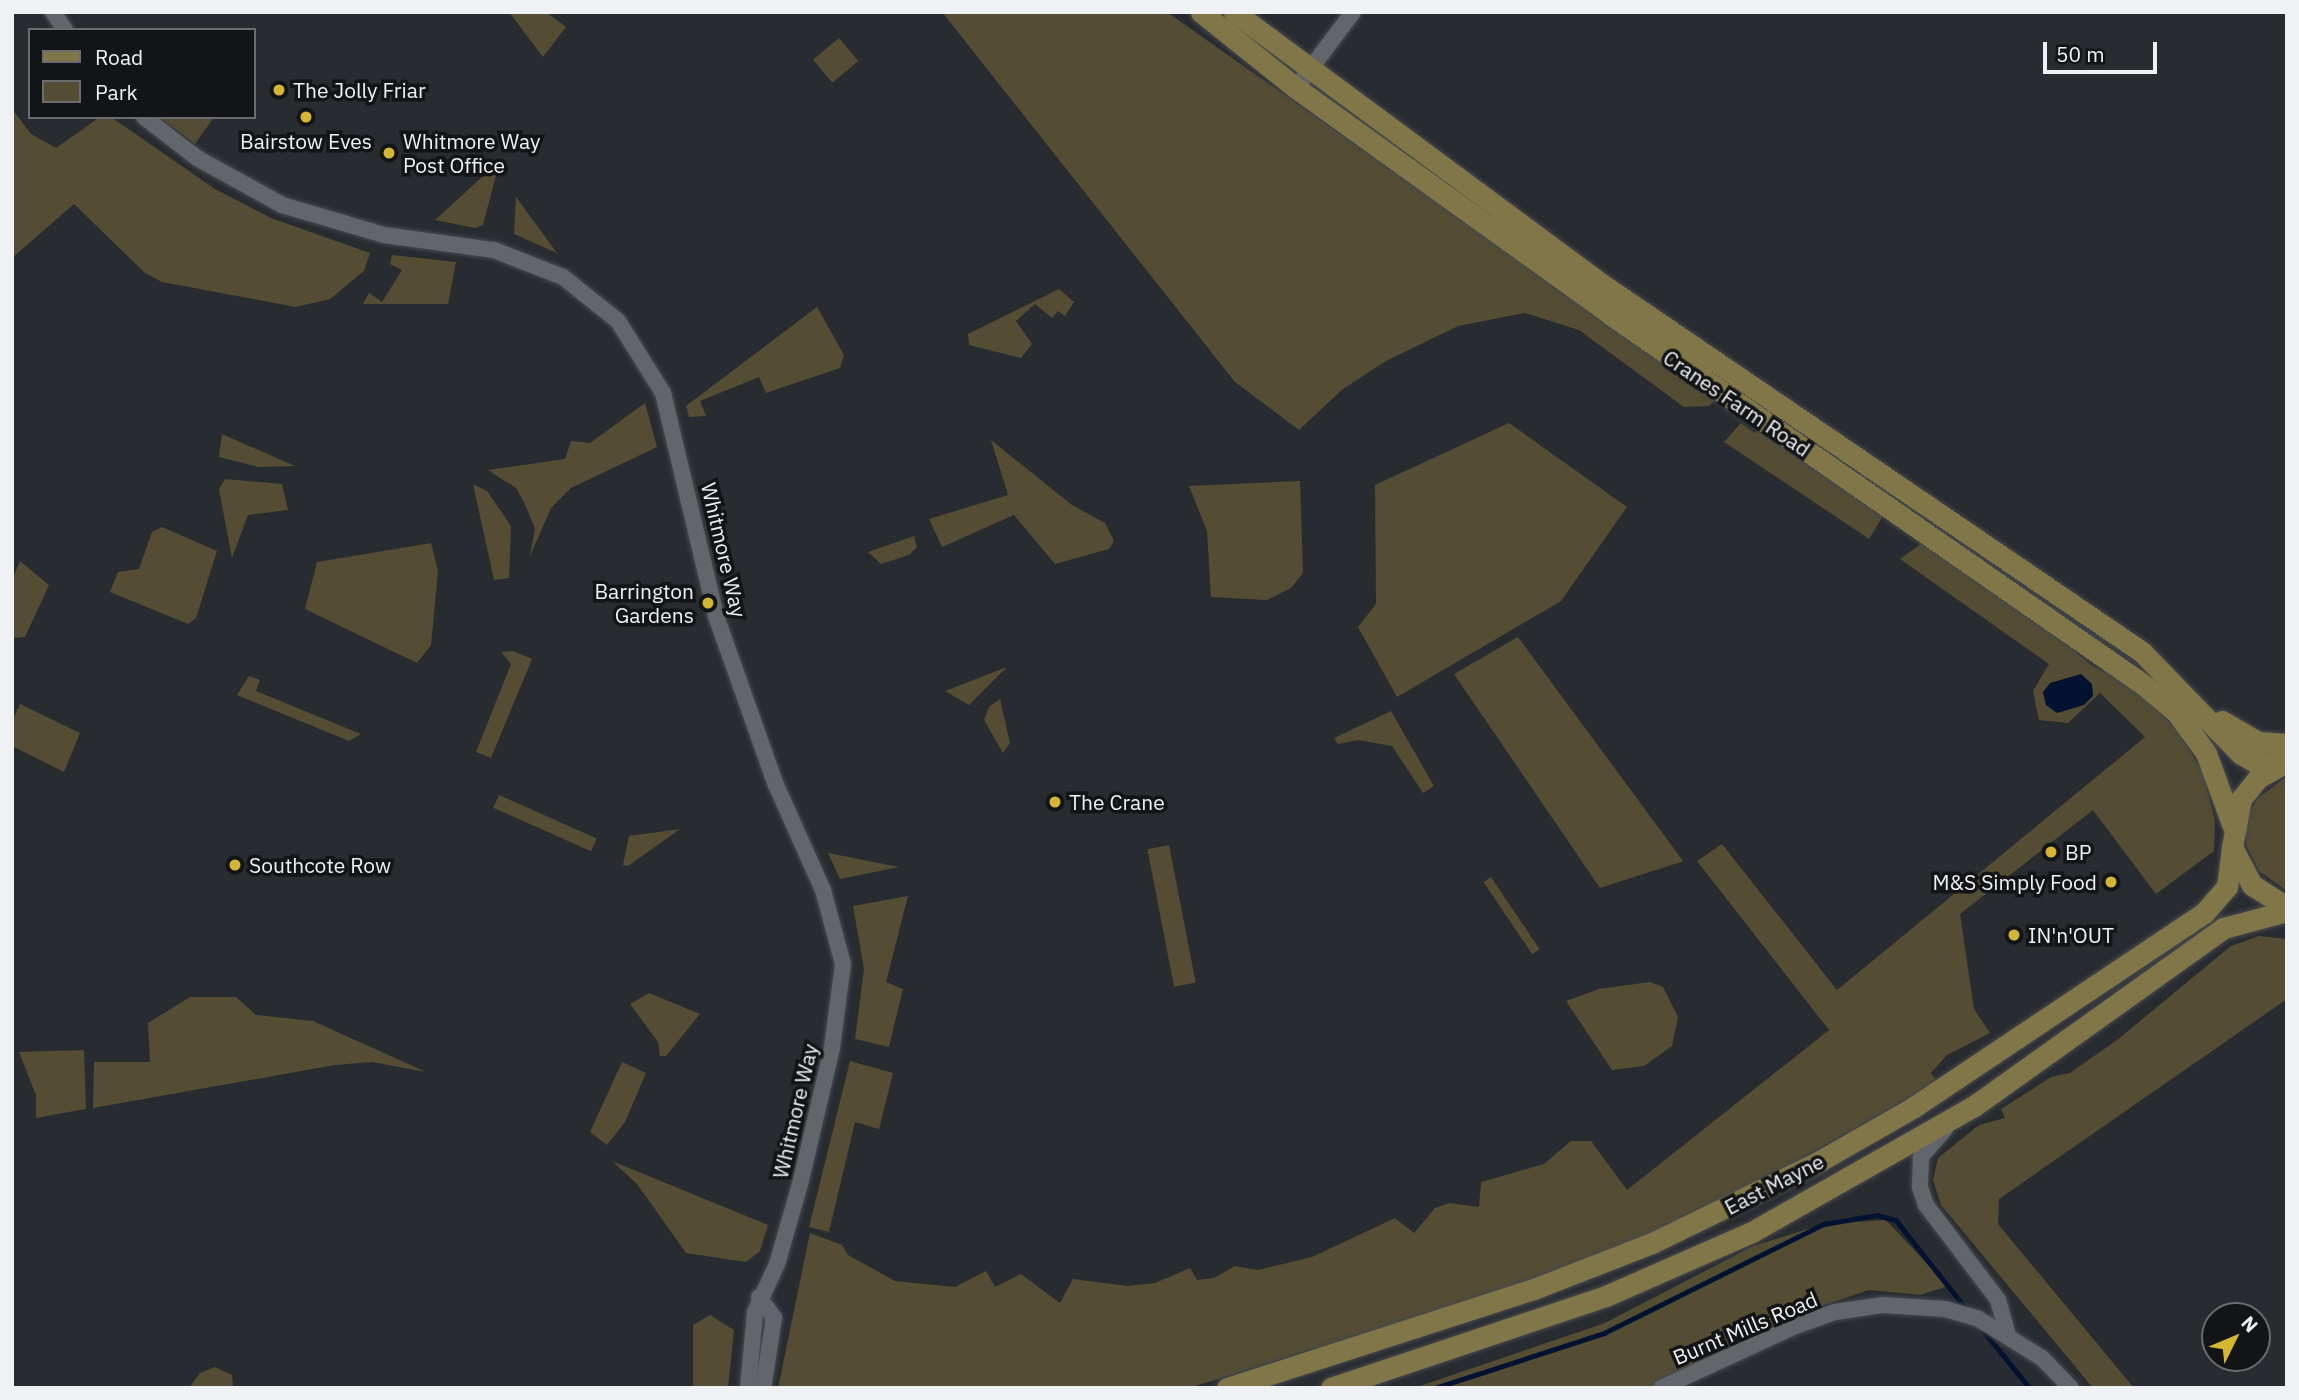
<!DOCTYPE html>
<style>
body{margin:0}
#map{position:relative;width:2299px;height:1400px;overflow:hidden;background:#282b30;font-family:"IBM Plex Sans",sans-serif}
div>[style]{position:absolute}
.green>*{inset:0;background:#544d33;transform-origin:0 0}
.water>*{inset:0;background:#021230}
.stream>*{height:4.5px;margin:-2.25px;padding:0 2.25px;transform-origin:2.25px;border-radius:2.25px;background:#021230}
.roads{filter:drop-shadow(0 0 2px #46494d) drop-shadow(0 0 2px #46494d)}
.minor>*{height:16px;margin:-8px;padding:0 8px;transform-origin:8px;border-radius:8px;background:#62666b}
.major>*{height:21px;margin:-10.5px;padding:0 10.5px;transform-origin:10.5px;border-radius:10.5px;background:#817648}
.dots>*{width:19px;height:19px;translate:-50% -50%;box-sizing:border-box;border:4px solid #121416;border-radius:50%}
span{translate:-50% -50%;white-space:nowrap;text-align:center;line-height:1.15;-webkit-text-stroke:7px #121416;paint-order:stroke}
.poi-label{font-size:21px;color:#eff1f4}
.left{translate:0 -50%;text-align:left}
.right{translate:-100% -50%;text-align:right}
.street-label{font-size:21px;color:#eff1f4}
.frame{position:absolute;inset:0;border:14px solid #eff1f4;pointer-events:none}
.legend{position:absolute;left:28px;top:28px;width:228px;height:91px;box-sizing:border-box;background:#121416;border:2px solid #6a6c6f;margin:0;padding:9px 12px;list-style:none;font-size:21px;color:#eff1f4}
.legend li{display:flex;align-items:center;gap:14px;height:35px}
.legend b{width:35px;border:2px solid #6a6c6f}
.north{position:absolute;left:2201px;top:1302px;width:70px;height:70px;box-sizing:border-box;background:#121416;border:2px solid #6a6c6f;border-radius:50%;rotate:47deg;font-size:19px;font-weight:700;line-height:28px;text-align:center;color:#eff1f4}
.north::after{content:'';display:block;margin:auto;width:24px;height:32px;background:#d5b534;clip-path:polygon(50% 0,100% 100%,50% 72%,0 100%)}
.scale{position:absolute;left:2043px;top:42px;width:114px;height:32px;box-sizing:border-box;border:4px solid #eff1f4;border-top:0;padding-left:9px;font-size:21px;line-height:24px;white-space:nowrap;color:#eff1f4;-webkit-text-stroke:5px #121416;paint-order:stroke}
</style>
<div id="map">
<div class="green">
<i style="clip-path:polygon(509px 12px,546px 12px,566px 27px,543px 57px)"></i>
<i style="clip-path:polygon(942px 12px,1167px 12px,1716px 399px,1709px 406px,1684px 407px,1579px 330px,1525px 313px,1458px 326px,1386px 361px,1343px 389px,1299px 430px,1235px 382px)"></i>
<i style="left:839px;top:38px;width:30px;height:34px;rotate:50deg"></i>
<i style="clip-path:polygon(12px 109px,31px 134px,56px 148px,100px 117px,111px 117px,215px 189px,271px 218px,370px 253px,364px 271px,330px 299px,296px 307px,162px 282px,145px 273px,74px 204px,12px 258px)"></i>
<i style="clip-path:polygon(159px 117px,214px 117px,195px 144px)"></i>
<i style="clip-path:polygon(492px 168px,496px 175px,483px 225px,475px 228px,435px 220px)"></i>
<i style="clip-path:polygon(516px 197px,557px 253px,514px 234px)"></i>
<i style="clip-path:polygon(392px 255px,456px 262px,448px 304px,363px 304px,369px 293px,382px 302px,402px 270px,390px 264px)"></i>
<i style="clip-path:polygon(1059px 289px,1074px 302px,1065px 316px,1058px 311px,1052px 318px,1035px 304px,1016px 321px,1032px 344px,1021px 358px,969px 345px,968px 334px)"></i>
<i style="clip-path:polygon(817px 307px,844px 355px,840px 368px,766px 393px,759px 377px,700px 401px,706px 416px,689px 417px,686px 406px)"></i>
<i style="clip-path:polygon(645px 403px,657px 447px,571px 488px,551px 508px,530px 556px,535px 528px,524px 502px,516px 488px,488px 470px,565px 459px,571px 441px,590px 443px)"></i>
<i style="clip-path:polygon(1509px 423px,1627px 507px,1561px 601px,1397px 697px,1358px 627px,1376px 604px,1375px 485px)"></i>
<i style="clip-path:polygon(1741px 423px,1755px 433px,1759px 428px,1884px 514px,1869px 539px,1724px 442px)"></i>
<i style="clip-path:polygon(222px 434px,295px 466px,259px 467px,219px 457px)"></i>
<i style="clip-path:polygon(991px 440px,1072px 505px,1105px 523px,1114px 541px,1109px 549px,1055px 564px,1014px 515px,942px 547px,929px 519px,1008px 495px)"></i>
<i style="clip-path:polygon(225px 479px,282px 484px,288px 510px,248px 515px,232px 558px,219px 489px)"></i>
<i style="clip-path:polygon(1300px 481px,1303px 573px,1291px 588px,1267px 600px,1211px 597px,1207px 531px,1189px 486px)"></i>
<i style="clip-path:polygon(473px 484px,487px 491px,511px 526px,509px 578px,494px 580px)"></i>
<i style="clip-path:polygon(162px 527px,217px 551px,196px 618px,188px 624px,110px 592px,118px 572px,139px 569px,152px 532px)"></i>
<i style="clip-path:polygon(914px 536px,917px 547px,909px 555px,881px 564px,868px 552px)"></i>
<i style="clip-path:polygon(431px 543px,438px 571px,431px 645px,417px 663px,305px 609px,317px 562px)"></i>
<i style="clip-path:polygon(1922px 543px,2024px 609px,2091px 665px,2136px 689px,2177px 730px,2203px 772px,2215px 821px,2214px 851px,2156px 894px,2093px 810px,1960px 914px,1974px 1009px,1990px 1033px,1947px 1055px,1931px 1073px,1937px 1082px,1740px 1193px,1625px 1246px,1546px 1276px,1189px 1388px,778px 1388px,810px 1233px,842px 1245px,848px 1255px,895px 1281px,955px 1287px,986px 1271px,995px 1287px,1021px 1274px,1060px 1303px,1073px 1279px,1128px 1286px,1155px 1283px,1190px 1268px,1197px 1280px,1214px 1278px,1235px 1266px,1258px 1270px,1312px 1257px,1395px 1218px,1414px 1233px,1435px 1208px,1449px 1203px,1479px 1207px,1481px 1182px,1544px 1164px,1571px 1141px,1591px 1141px,1627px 1190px,1829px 1030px,1697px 861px,1722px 844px,1837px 990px,2145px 737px,2100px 693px,2068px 723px,2039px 720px,2033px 691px,2049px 664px,1900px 559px)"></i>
<i style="clip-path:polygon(20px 561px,49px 585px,25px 637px,12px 638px,12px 580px)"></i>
<i style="clip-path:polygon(1518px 637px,1683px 861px,1684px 861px,1600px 888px,1454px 674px)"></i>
<i style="clip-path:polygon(513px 651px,532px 659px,491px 758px,476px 752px,511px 664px,501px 652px)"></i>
<i style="clip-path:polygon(1007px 667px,969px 705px,945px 691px)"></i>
<i style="clip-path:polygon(249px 676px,260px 680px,256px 691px,361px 734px,349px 741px,237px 695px)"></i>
<i style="clip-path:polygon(1000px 699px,1010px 743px,1003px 753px,984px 720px,989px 707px)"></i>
<i style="clip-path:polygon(20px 704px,80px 733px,64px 772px,12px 746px,12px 721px)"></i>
<i style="clip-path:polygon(1391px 711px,1434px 786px,1423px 793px,1392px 746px,1358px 740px,1338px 744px,1334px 738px)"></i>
<i style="clip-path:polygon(2287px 776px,2287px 891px,2259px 871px,2246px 845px,2246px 819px,2257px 799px)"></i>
<i style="left:499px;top:795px;width:107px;height:14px;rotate:24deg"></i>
<i style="clip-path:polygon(680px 829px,628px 866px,623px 865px,629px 836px)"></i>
<i style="left:1169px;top:845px;width:140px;height:22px;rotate:79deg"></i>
<i style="clip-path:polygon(828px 853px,899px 867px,840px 879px)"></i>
<i style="left:1491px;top:877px;width:87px;height:9px;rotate:56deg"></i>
<i style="clip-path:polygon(908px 896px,886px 982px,903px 989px,889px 1047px,855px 1039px,864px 969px,853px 906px)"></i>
<i style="clip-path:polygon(2259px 936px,2287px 939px,2287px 999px,1999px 1199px,1998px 1224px,2134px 1388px,2093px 1388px,1941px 1205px,1933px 1180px,1938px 1158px,1979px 1125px,2005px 1118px,2001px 1109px,2051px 1077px,2070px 1073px,2117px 1040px,2231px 946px)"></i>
<i style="clip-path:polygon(1650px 982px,1663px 987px,1678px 1017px,1672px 1046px,1644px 1066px,1612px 1070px,1566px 1001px,1599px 989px)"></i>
<i style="clip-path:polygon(649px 993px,700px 1014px,666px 1056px,660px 1056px,658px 1042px,630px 1004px)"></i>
<i style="clip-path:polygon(190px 997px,236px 997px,256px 1015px,313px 1021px,426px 1072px,372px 1062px,335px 1065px,93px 1108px,94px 1062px,150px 1062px,148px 1023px)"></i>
<i style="clip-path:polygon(84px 1050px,86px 1109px,36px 1118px,36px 1095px,19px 1052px)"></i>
<i style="clip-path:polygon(850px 1061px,893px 1073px,879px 1129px,855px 1122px,829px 1232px,809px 1227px)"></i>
<i style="clip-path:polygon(622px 1062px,646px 1073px,625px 1122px,607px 1145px,590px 1132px)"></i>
<i style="clip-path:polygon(612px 1161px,768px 1225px,760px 1251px,746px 1262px,686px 1253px,637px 1184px)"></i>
<i style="clip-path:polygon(1886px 1220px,1948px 1286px,1920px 1295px,1869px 1290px,1815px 1308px,1705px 1354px,1809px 1314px,1661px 1388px,1414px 1388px,1605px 1323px,1753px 1246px,1824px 1224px)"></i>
<i style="clip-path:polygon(710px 1315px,734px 1330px,728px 1388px,693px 1388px,693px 1325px)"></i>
<i style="clip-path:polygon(215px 1367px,232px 1375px,233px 1388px,189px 1388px,200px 1373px)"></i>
</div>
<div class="water">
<i style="clip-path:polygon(2081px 674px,2092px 684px,2093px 696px,2084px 705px,2057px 713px,2046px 705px,2043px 692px,2050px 683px)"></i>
</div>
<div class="stream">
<i style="left:1981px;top:1328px;width:77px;rotate:50.8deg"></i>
<i style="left:1435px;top:1388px;width:178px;rotate:-18deg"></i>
<i style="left:1604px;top:1333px;width:246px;rotate:-26.4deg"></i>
<i style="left:1824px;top:1224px;width:54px;rotate:-9.6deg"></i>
<i style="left:1877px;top:1215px;width:20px;rotate:15deg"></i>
<i style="left:1896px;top:1220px;width:115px;rotate:51.7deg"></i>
</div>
<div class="roads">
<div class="minor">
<i style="left:53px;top:12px;width:22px;rotate:56deg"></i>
<i style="left:1296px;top:88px;width:95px;rotate:-53.1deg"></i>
<i style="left:144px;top:117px;width:67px;rotate:37.7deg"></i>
<i style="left:197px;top:158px;width:97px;rotate:28.9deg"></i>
<i style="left:282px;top:205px;width:106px;rotate:16.4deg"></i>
<i style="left:384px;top:235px;width:111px;rotate:7.8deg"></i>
<i style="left:494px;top:250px;width:74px;rotate:21.4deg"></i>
<i style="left:563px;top:277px;width:70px;rotate:38.7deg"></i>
<i style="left:618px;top:321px;width:85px;rotate:58deg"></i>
<i style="left:663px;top:393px;width:229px;rotate:76.6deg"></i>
<i style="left:716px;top:616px;width:179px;rotate:70.5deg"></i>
<i style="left:776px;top:785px;width:115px;rotate:65.9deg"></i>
<i style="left:823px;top:890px;width:77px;rotate:74.9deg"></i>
<i style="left:843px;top:964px;width:85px;rotate:97.5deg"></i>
<i style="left:832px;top:1048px;width:140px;rotate:103.2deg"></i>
<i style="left:800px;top:1184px;width:83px;rotate:106deg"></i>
<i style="left:777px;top:1264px;width:53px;rotate:114.6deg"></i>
<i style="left:755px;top:1312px;width:76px;rotate:95.3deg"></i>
<i style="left:1945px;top:1129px;width:37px;rotate:131deg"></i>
<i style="left:1921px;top:1157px;width:30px;rotate:92deg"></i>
<i style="left:1920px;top:1187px;width:19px;rotate:72deg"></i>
<i style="left:1926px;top:1205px;width:119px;rotate:52.8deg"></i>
<i style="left:1998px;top:1300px;width:35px;rotate:74deg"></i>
<i style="left:759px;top:1297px;width:26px;rotate:54deg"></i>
<i style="left:774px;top:1318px;width:71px;rotate:98.9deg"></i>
<i style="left:1661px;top:1388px;width:145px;rotate:-24.8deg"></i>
<i style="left:1793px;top:1327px;width:45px;rotate:-19.7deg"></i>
<i style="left:1835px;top:1312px;width:49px;rotate:-8.3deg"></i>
<i style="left:1883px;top:1305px;width:62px;rotate:3.7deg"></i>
<i style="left:1945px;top:1309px;width:33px;rotate:16deg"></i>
<i style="left:1977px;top:1318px;width:76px;rotate:31.6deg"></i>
<i style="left:2042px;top:1358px;width:42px;rotate:46deg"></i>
</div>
<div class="major">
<i style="left:1201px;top:12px;width:122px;rotate:38.7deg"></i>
<i style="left:1296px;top:88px;width:387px;rotate:35.7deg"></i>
<i style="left:1610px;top:314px;width:650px;rotate:34.79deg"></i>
<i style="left:2144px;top:685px;width:43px;rotate:40.3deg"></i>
<i style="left:2177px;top:713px;width:49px;rotate:54.1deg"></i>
<i style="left:2206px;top:753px;width:76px;rotate:69.9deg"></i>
<i style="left:1234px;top:12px;width:463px;rotate:36.5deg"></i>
<i style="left:1606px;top:287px;width:648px;rotate:34.25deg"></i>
<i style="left:2142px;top:652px;width:142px;rotate:45.9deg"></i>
<i style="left:2241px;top:754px;width:18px;rotate:29deg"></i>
<i style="left:2257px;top:763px;width:27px;rotate:2deg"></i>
<i style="left:2222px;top:721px;width:42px;rotate:30.3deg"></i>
<i style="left:2258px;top:742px;width:29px;rotate:4deg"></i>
<i style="left:2281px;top:765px;width:26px;rotate:151deg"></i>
<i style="left:2258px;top:778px;width:27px;rotate:129deg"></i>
<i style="left:2241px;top:799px;width:49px;rotate:100.6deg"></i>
<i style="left:2232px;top:847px;width:43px;rotate:62.2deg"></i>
<i style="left:2252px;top:885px;width:41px;rotate:32.2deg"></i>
<i style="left:1227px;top:1388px;width:323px;rotate:-17.9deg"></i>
<i style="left:1534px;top:1289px;width:127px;rotate:-21.3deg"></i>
<i style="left:1652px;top:1243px;width:185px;rotate:-26deg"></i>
<i style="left:1818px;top:1162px;width:111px;rotate:-29.8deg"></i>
<i style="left:1914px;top:1107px;width:349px;rotate:-33.8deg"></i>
<i style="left:2204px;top:913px;width:35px;rotate:-49deg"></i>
<i style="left:2227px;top:887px;width:40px;rotate:-82.9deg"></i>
<i style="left:1331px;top:1388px;width:290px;rotate:-18.5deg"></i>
<i style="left:1606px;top:1296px;width:159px;rotate:-23.7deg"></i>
<i style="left:1752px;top:1232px;width:255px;rotate:-29.6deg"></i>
<i style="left:1974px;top:1106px;width:307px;rotate:-35.5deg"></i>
<i style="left:2224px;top:928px;width:65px;rotate:-15.1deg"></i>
</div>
</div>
<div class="dots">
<i style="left:279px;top:90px;background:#d5b534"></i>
<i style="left:306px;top:117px;background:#d5b534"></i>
<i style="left:389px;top:153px;background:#d5b534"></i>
<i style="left:708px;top:603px;background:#d5b534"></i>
<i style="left:1055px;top:802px;background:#d5b534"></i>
<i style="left:2051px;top:852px;background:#d5b534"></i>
<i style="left:235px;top:865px;background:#d5b534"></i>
<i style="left:2111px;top:882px;background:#d5b534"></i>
<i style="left:2014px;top:935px;background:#d5b534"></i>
</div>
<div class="poi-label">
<span class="left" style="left:293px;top:90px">The Jolly Friar</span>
<span style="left:306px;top:141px">Bairstow Eves</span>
<span class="left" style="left:403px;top:153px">Whitmore Way<br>Post Office</span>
<span class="right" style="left:694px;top:603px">Barrington<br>Gardens</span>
<span class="left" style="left:1069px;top:802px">The Crane</span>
<span class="left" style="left:2065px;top:852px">BP</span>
<span class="left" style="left:249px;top:865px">Southcote Row</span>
<span class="right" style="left:2097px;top:882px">M&amp;S Simply Food</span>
<span class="left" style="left:2028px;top:935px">IN'n'OUT</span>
</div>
<div class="street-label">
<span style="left:1737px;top:403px;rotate:34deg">Cranes Farm Road</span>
<span style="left:724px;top:550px;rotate:77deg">Whitmore Way</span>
<span style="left:795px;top:1111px;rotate:-77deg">Whitmore Way</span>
<span style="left:1774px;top:1184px;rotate:-27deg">East Mayne</span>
<span style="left:1745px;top:1328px;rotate:-23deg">Burnt Mills Road</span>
</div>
<div class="frame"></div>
<ul class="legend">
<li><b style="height:9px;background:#817648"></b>Road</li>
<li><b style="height:19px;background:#544d33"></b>Park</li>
</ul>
<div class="north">N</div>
<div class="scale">50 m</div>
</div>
